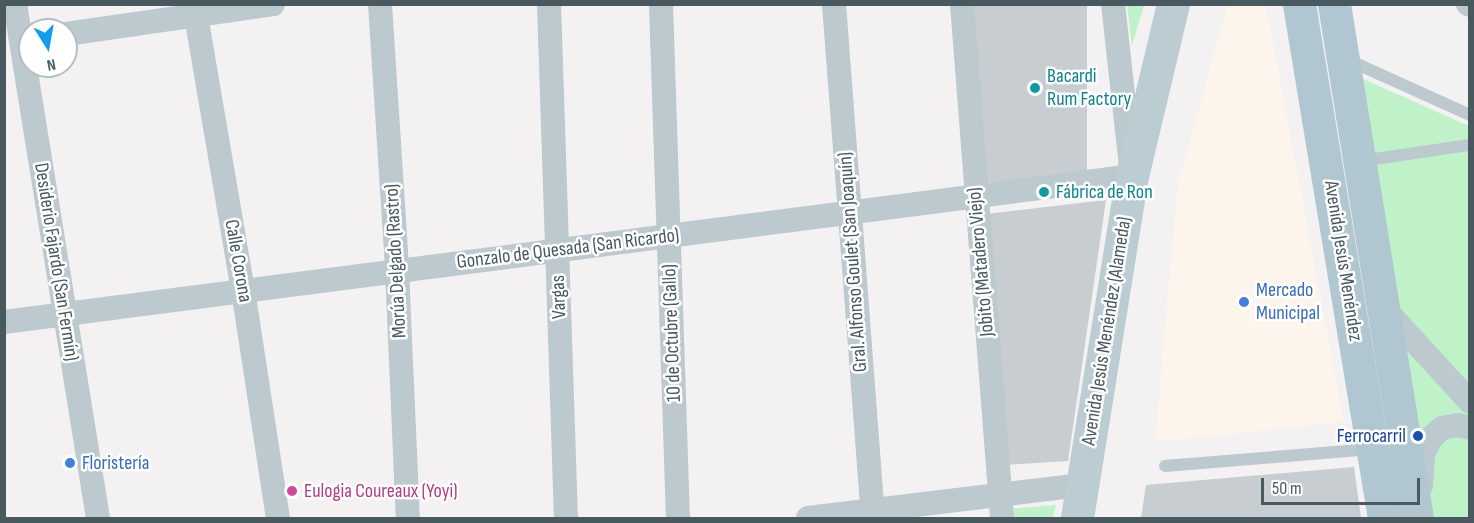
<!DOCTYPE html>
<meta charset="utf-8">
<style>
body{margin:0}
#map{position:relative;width:1474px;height:523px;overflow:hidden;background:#f4f1f2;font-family:"Sofia Sans Condensed",sans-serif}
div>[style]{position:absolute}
.commercial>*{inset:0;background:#fdf5eb}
.green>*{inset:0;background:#bff2c9}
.building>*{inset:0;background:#c8cdd1;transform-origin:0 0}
.lane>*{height:12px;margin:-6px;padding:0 6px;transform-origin:6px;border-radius:6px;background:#bcc9ce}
.street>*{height:24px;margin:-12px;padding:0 12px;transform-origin:12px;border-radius:12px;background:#bcc9ce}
.secondary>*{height:33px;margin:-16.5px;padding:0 16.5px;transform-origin:16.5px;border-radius:16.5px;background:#bcccd3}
.primary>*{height:33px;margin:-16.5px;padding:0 16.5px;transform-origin:16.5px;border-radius:16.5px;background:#b0c7d1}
.dots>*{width:16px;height:16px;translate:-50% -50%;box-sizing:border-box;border:3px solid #fff;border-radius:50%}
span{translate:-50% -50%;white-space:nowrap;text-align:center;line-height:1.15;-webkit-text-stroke:5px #fff;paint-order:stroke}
.culture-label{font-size:20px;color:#0d838f}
.left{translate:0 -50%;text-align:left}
.street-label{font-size:20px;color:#485960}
.shop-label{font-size:20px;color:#366cbe}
.transit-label{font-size:20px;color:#164399}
.right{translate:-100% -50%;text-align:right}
.hotel-label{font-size:20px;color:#b23c85}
.frame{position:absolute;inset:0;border:6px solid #485960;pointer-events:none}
.north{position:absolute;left:18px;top:18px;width:60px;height:60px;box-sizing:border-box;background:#fff;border:2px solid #b6bdbf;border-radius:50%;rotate:169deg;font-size:16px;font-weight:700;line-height:24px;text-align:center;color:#485960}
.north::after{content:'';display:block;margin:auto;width:21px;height:27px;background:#119ced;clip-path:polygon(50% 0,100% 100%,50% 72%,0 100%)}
.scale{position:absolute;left:1261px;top:478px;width:159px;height:27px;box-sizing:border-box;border:3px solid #485960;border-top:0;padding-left:8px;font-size:18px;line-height:21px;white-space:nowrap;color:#485960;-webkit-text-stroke:4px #fff;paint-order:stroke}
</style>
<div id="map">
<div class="commercial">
<i style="clip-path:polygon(1228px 5px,1266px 5px,1344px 422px,1155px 442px,1178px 182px)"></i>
</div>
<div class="green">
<i style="clip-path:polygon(1127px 5px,1144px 5px,1132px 46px)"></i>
<i style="clip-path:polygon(1361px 78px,1469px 126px,1469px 518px,1433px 518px)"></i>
<i style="clip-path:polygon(1056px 505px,1053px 518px,1010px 518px,1009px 509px)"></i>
</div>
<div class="building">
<i style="left:968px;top:4px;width:119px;height:178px"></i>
<i style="clip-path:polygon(1106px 200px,1068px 461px,1006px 465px,986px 214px)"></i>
<i style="clip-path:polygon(1354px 467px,1361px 518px,1141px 518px,1146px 485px)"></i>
</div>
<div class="lane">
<i style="left:1346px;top:59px;width:136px;rotate:24.3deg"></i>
<i style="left:1361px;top:161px;width:110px;rotate:-8.4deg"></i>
<i style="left:1165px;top:466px;width:207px;rotate:-4.7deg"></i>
</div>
<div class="street">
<i style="left:15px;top:4px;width:521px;rotate:80.83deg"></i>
<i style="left:194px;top:4px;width:290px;rotate:80.3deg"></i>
<i style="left:243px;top:290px;width:231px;rotate:81.3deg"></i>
<i style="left:380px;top:4px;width:267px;rotate:86.3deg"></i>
<i style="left:397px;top:270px;width:248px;rotate:87.5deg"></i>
<i style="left:549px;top:4px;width:514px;rotate:88.11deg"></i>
<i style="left:661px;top:4px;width:514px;rotate:88.11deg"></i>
<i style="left:834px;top:4px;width:515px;rotate:85.66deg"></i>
<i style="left:962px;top:4px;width:516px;rotate:85.55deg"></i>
<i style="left:1468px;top:4px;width:2px;rotate:27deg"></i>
<i style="left:66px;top:34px;width:209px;rotate:-8.2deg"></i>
<i style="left:1384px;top:308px;width:127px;rotate:47.5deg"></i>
<i style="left:4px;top:322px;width:1137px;rotate:-7.37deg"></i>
<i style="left:1132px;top:176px;width:173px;rotate:-96.3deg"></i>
<i style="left:1421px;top:486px;width:32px;rotate:-86deg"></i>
<i style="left:1423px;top:454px;width:18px;rotate:-63deg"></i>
<i style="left:1431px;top:438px;width:15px;rotate:-42deg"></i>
<i style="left:1442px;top:428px;width:16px;rotate:-11deg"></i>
<i style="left:1458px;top:425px;width:12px;rotate:14deg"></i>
<i style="left:808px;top:518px;width:276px;rotate:-6.9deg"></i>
</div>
<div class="secondary">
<i style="left:1077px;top:518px;width:346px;rotate:-80.9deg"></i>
<i style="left:1132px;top:176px;width:177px;rotate:-76.6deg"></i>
</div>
<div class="primary">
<i style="left:1299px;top:4px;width:521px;rotate:80.61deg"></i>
<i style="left:1334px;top:4px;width:521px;rotate:80.83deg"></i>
</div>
<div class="dots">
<i style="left:1035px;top:88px;background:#0f9aa8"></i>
<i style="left:1044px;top:192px;background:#0f9aa8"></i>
<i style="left:1244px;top:302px;background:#3f7fe0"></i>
<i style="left:1418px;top:436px;background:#1a4fb4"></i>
<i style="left:70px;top:463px;background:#3f7fe0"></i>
<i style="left:292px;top:491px;background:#d1479c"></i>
</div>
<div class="culture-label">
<span class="left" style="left:1047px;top:88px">Bacardi<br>Rum Factory</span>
<span class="left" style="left:1056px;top:192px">Fábrica de Ron</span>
</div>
<div class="street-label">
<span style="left:568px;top:249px;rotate:-7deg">Gonzalo de Quesada (San Ricardo)</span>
<span style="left:238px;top:261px;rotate:80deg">Calle Corona</span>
<span style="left:396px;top:261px;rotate:-93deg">Morúa Delgado (Rastro)</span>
<span style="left:1343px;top:261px;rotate:81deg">Avenida Jesús Menéndez</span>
<span style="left:56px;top:262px;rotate:81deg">Desiderio Fajardo (San Fermín)</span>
<span style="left:853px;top:262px;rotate:-94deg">Gral. Alfonso Goulet (San Joaquín)</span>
<span style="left:981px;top:262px;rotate:-95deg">Jobito (Matadero Viejo)</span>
<span style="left:559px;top:297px;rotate:-92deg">Vargas</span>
<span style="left:1107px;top:331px;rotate:-81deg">Avenida Jesús Menéndez (Alameda)</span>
<span style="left:672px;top:333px;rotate:-92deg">10 de Octubre (Gallo)</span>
</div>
<div class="shop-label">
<span class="left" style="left:1256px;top:302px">Mercado<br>Municipal</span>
<span class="left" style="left:82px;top:463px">Floristería</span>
</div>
<div class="transit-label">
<span class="right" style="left:1406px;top:436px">Ferrocarril</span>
</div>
<div class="hotel-label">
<span class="left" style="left:304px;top:491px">Eulogia Coureaux (Yoyi)</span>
</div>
<div class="frame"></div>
<div class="north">N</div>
<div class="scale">50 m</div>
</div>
